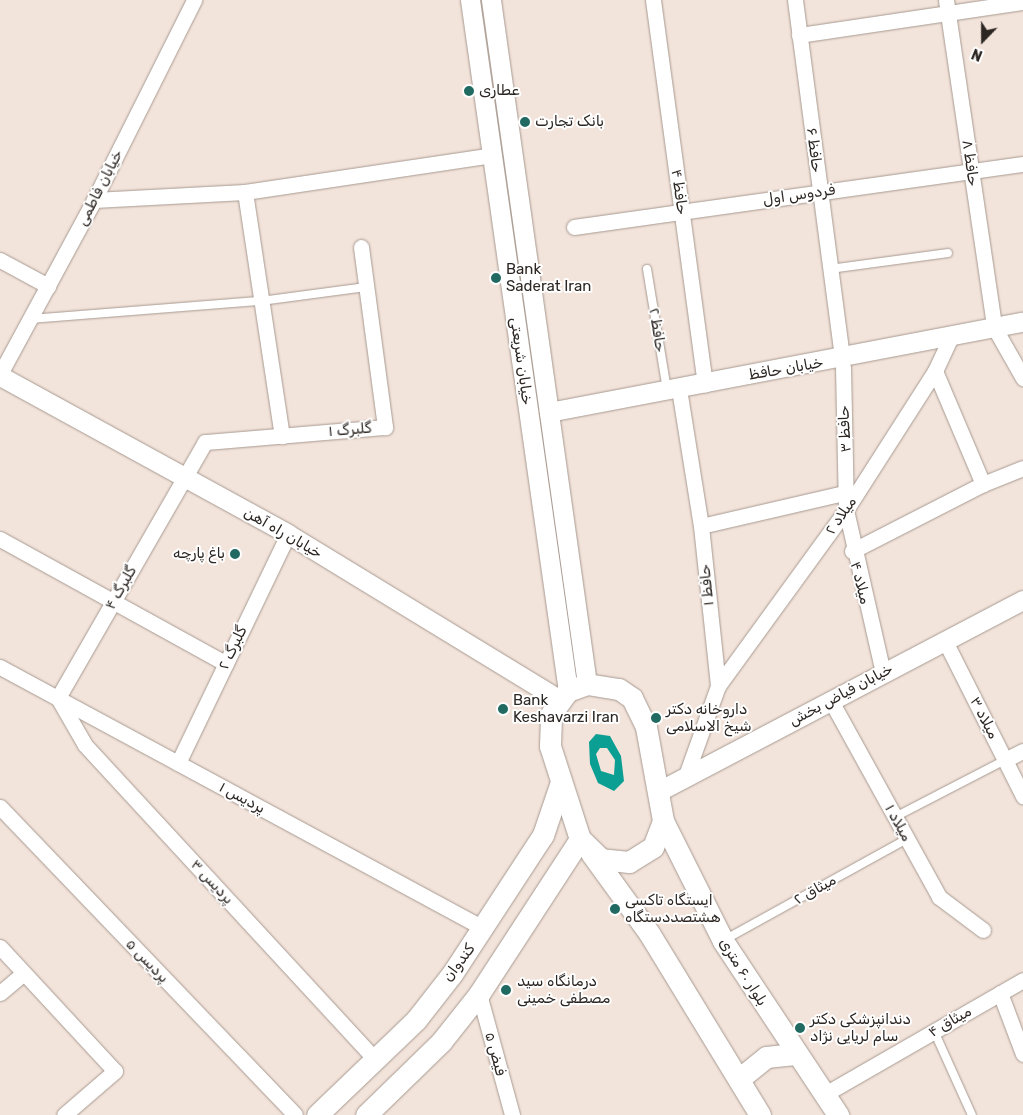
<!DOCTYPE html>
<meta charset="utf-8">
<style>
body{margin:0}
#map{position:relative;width:1023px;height:1115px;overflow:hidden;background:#f3e4db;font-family:Rubik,"Noto Naskh Arabic",sans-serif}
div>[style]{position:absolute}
.water>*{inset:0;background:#0b9f93}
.roads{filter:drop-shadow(0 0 1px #a79a91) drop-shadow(0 0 1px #a79a91)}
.service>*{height:8px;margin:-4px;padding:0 4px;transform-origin:4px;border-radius:4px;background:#fff}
.minor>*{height:15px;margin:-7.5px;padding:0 7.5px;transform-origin:7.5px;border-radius:7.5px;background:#fff}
.tertiary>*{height:19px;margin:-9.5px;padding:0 9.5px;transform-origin:9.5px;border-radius:9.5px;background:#fff}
.secondary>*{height:21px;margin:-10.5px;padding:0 10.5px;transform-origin:10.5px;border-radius:10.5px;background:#fff}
.dots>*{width:14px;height:14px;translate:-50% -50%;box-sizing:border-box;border:2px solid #fff;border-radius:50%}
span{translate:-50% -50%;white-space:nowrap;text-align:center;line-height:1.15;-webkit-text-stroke:4px #fff;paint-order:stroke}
.poi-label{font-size:15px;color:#2d2724}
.left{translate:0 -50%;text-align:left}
.right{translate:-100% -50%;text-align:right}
.street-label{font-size:15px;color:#2d2724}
.north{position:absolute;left:958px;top:15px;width:50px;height:50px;-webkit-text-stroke:4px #fff;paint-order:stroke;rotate:202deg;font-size:14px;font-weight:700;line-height:20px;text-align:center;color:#2d2724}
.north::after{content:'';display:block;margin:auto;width:18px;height:22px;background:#2d2724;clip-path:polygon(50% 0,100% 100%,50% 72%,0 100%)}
</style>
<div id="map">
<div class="water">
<i style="clip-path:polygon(evenodd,596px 734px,610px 736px,621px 756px,624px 781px,614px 791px,598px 783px,590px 764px,589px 742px,596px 734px,600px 748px,607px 748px,615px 760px,614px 775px,601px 771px,596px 754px,600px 748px)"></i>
</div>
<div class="roads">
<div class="service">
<i style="left:647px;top:269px;width:123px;rotate:80.6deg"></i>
<i style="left:830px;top:269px;width:119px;rotate:-7.7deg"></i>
<i style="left:30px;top:319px;width:232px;rotate:-4.5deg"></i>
<i style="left:261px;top:301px;width:106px;rotate:-7.6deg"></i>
<i style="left:895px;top:817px;width:124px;rotate:-27.4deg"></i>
<i style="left:724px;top:940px;width:209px;rotate:-28.9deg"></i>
<i style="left:934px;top:1031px;width:92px;rotate:65.7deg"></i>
</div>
<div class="minor">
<i style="left:653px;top:0;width:388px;rotate:82.3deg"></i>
<i style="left:795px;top:0;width:362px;rotate:82.5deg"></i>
<i style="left:946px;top:0;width:331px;rotate:81.6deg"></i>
<i style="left:994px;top:327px;width:59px;rotate:60.4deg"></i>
<i style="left:799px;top:35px;width:226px;rotate:-8.4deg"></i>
<i style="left:245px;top:192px;width:247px;rotate:81.4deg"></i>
<i style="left:94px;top:200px;width:151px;rotate:-3deg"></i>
<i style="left:245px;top:192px;width:250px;rotate:-8.5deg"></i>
<i style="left:574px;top:227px;width:453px;rotate:-8deg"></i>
<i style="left:361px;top:247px;width:182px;rotate:82.4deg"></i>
<i style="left:385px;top:427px;width:181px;rotate:175.2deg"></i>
<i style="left:205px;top:442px;width:295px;rotate:119.9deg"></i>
<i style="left:58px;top:698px;width:54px;rotate:60.1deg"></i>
<i style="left:85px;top:745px;width:429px;rotate:47.3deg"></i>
<i style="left:0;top:260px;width:55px;rotate:28.4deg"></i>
<i style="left:843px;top:367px;width:143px;rotate:88.8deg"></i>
<i style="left:846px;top:510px;width:167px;rotate:77.2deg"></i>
<i style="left:935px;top:371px;width:123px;rotate:67deg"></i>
<i style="left:0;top:374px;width:198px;rotate:-61.6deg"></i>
<i style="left:94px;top:200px;width:224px;rotate:-63.4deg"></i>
<i style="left:679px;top:389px;width:139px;rotate:80.9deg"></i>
<i style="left:701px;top:526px;width:161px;rotate:83.9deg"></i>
<i style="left:718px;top:686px;width:98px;rotate:109.7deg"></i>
<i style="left:701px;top:526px;width:151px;rotate:-13deg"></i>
<i style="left:0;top:539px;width:258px;rotate:28.9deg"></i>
<i style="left:852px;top:551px;width:147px;rotate:-27.1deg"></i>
<i style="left:983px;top:484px;width:43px;rotate:-21.8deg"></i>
<i style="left:945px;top:641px;width:174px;rotate:63.3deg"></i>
<i style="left:0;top:667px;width:551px;rotate:28.38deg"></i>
<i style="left:718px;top:686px;width:218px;rotate:-54deg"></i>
<i style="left:846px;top:510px;width:165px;rotate:-57.4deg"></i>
<i style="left:935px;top:371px;width:38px;rotate:-65deg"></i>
<i style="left:831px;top:701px;width:224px;rotate:61.1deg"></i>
<i style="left:939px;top:897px;width:55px;rotate:36.9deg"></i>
<i style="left:1005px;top:760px;width:20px;rotate:-27deg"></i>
<i style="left:178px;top:763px;width:254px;rotate:-64.3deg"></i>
<i style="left:0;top:807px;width:426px;rotate:46.2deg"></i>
<i style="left:0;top:947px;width:169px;rotate:47.2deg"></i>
<i style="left:115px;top:1071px;width:67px;rotate:139.2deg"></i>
<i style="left:0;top:993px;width:31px;rotate:-40deg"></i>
<i style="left:1000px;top:993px;width:65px;rotate:69.3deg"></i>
<i style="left:479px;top:994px;width:125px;rotate:74.7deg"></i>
<i style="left:825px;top:1094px;width:228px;rotate:-29.9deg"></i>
</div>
<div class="tertiary">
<i style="left:470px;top:0;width:698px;rotate:81.93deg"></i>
<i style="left:491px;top:0;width:691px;rotate:82.01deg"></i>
<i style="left:0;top:376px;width:328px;rotate:28.7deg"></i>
<i style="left:288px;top:534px;width:319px;rotate:31.4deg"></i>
<i style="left:549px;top:412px;width:482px;rotate:-10.8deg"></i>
<i style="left:659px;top:791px;width:411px;rotate:-27.7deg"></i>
</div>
<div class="secondary">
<i style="left:587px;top:684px;width:32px;rotate:9deg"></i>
<i style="left:619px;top:689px;width:16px;rotate:35deg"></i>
<i style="left:632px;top:698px;width:32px;rotate:64deg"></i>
<i style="left:646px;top:727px;width:96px;rotate:79.7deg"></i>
<i style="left:663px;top:821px;width:28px;rotate:111deg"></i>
<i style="left:653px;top:847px;width:28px;rotate:148deg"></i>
<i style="left:629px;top:862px;width:28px;rotate:-174deg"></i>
<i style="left:601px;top:859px;width:29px;rotate:-136deg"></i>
<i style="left:580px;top:839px;width:98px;rotate:-107.9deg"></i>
<i style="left:550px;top:746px;width:32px;rotate:-88deg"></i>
<i style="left:551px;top:714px;width:29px;rotate:-54deg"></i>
<i style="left:568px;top:691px;width:20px;rotate:-20deg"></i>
<i style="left:663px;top:821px;width:134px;rotate:63.4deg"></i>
<i style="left:723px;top:941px;width:209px;rotate:56.5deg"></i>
<i style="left:591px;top:853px;width:99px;rotate:54.1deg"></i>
<i style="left:649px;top:933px;width:213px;rotate:58.6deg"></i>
<i style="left:739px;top:1079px;width:35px;rotate:-39deg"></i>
<i style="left:766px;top:1057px;width:29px;rotate:-6deg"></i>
<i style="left:317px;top:1115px;width:137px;rotate:-43.8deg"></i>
<i style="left:416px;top:1020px;width:58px;rotate:-52deg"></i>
<i style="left:452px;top:974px;width:166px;rotate:-56.8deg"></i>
<i style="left:543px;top:835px;width:56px;rotate:-71.2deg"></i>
<i style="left:366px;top:1115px;width:105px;rotate:-44.2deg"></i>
<i style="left:441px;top:1042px;width:61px;rotate:-51.6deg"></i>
<i style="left:479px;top:994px;width:185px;rotate:-56.9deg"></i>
</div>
</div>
<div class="dots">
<i style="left:469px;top:91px;background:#206a62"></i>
<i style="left:525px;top:122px;background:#206a62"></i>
<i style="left:496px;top:278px;background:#206a62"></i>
<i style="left:235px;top:554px;background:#206a62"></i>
<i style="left:503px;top:709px;background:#206a62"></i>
<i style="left:656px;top:718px;background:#206a62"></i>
<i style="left:615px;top:909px;background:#206a62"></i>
<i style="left:506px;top:990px;background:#206a62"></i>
<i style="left:800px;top:1028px;background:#206a62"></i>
</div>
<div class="poi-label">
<span class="left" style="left:479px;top:91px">عطاری</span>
<span class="left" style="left:535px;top:122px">بانک تجارت</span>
<span class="left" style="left:506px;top:278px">Bank<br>Saderat Iran</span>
<span class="right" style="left:225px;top:554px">باغ پارچه</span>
<span class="left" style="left:513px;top:709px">Bank<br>Keshavarzi Iran</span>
<span class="left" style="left:666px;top:718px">داروخانه دکتر<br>شیخ الاسلامی</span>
<span class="left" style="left:625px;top:909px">ایستگاه تاکسی<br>هشتصددستگاه</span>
<span class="left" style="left:517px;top:990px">درمانگاه سید<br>مصطفی خمینی</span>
<span class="left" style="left:810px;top:1028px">دندانپزشکی دکتر<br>سام لریایی نژاد</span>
</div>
<div class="street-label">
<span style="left:814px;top:150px;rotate:83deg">حافظ ۶</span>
<span style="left:970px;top:163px;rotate:82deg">حافظ ۸</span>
<span style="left:100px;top:188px;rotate:-63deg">خیابان فاطمی</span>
<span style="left:679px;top:192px;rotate:82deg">حافظ ۴</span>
<span style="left:799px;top:195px;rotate:-8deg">فردوس اول</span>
<span style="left:657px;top:330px;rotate:81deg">حافظ ۲</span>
<span style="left:521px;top:361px;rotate:82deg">خیابان شریعتی</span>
<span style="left:786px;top:369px;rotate:-10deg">خیابان حافظ</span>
<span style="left:845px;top:429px;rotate:-93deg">حافظ ۳</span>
<span style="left:350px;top:430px;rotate:-5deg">گلبرگ ۱</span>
<span style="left:841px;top:516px;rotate:-55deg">میلاد ۲</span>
<span style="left:283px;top:533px;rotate:30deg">خیابان راه آهن</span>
<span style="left:860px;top:583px;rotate:76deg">میلاد ۴</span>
<span style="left:707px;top:585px;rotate:-96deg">حافظ ۱</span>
<span style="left:121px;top:588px;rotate:-60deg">گلبرگ ۴</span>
<span style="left:233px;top:648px;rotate:-64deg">گلبرگ ۲</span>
<span style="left:841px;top:695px;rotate:-28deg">خیابان فیاض بخش</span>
<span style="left:984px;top:718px;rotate:63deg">میلاد ۳</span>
<span style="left:242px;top:798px;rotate:28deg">پردیس ۱</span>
<span style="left:898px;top:823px;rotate:61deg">میلاد ۱</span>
<span style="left:212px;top:882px;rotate:47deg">پردیس ۳</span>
<span style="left:815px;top:890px;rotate:-29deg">میثاق ۲</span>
<span style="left:147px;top:961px;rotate:46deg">پردیس ۵</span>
<span style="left:459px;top:963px;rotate:-53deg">کندوان</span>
<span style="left:743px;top:972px;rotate:58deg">بلوار ۶۰ متری</span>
<span style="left:950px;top:1022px;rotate:-30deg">میثاق ۴</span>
<span style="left:495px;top:1054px;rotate:75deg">فیض ۵</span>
</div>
<div class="north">N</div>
</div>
